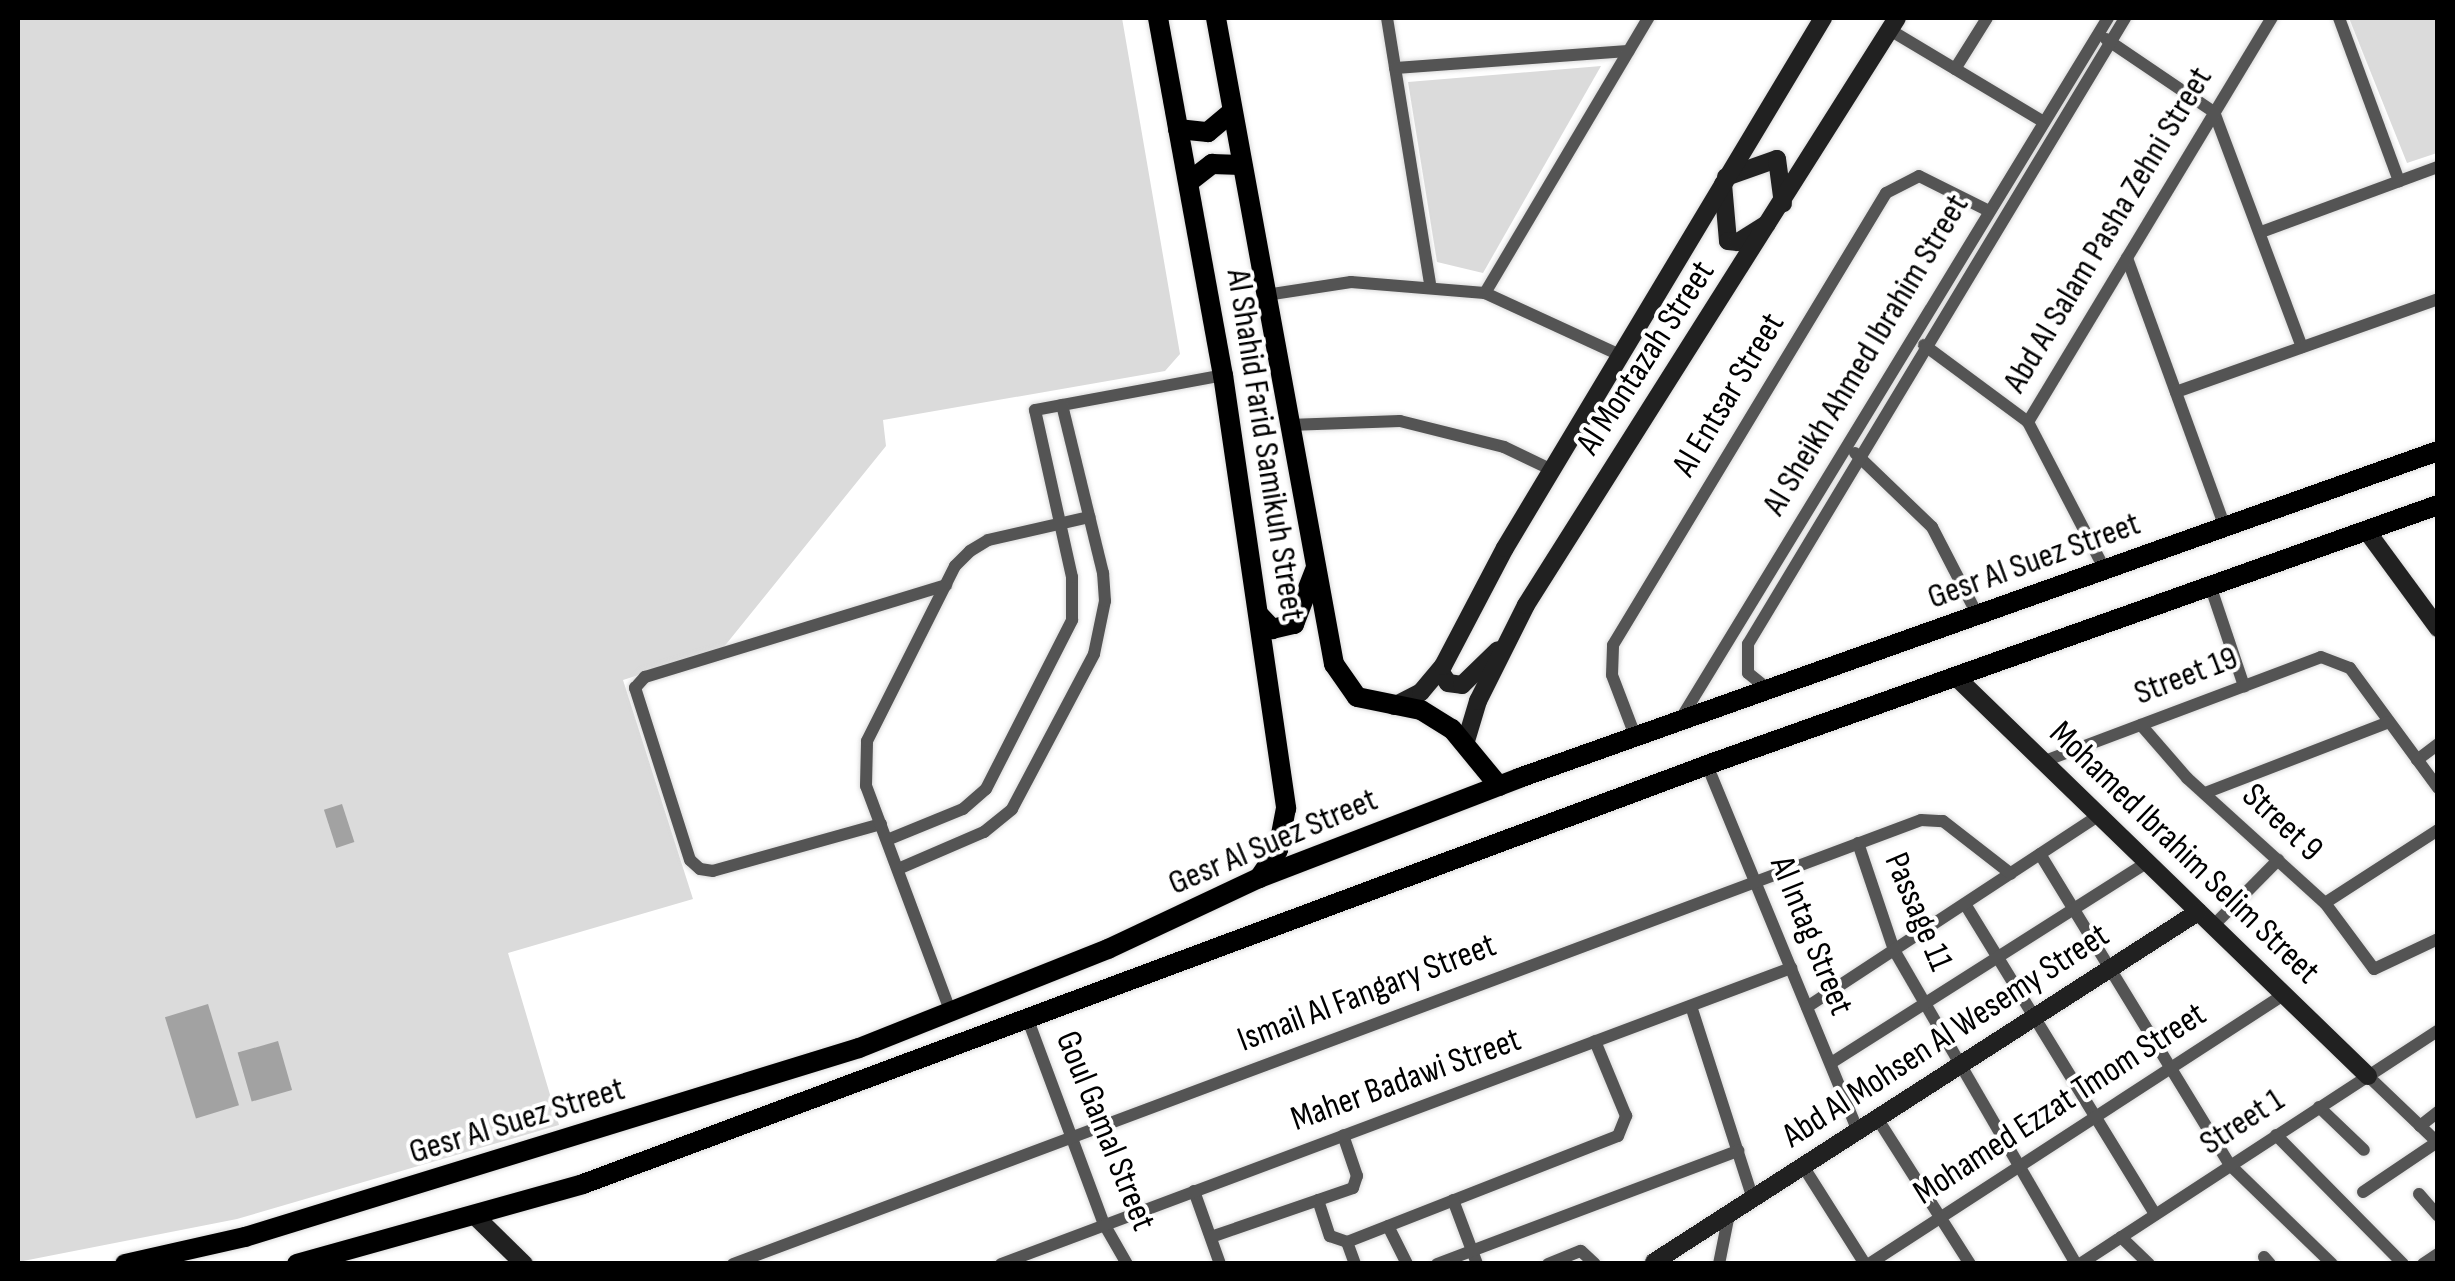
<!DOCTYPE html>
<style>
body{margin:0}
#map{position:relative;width:2455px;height:1281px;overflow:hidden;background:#fff;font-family:"Sofia Sans Condensed",sans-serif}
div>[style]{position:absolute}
.green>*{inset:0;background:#dbdbdb}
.water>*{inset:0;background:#a2a2a2;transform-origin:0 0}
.roads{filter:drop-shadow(0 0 2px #dbdbdb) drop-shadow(0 0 2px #dbdbdb)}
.street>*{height:12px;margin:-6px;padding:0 6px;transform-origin:6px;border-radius:6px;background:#545454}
.secondary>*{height:18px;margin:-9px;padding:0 9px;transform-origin:9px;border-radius:9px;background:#212121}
.primary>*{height:20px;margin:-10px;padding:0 10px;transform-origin:10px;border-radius:10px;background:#000}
span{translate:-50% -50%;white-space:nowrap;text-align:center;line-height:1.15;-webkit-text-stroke:8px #fff;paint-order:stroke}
.street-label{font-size:35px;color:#000}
.frame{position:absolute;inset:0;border:20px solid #000;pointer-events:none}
</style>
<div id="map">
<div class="green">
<i style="clip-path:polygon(18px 18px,1122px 18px,1180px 354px,1165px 371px,883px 420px,886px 446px,723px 648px,623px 680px,693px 899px,508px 953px,559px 1125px,237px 1219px,18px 1262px)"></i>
<i style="clip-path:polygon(2349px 18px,2437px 18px,2437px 153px,2407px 163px)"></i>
<i style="clip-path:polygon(1601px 66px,1483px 273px,1437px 262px,1408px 82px)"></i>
</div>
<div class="water">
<i style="left:342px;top:804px;width:40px;height:19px;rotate:72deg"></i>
<i style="left:208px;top:1004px;width:106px;height:45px;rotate:73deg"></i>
<i style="left:278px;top:1041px;width:51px;height:42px;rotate:74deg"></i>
</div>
<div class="roads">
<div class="street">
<i style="left:1387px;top:18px;width:269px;rotate:80.8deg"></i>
<i style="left:2339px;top:18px;width:174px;rotate:69.8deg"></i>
<i style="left:1890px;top:30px;width:179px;rotate:30.9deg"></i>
<i style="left:2106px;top:39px;width:130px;rotate:34.1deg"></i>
<i style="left:2214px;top:112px;width:251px;rotate:69.5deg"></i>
<i style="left:1395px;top:68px;width:234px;rotate:-4.2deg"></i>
<i style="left:1955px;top:69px;width:60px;rotate:-57.9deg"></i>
<i style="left:2261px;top:232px;width:189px;rotate:-20.2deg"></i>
<i style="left:2127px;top:258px;width:286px;rotate:70deg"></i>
<i style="left:1485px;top:293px;width:320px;rotate:-59.3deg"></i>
<i style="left:1266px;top:295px;width:86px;rotate:-8.7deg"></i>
<i style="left:1351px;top:282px;width:134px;rotate:4.7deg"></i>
<i style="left:1485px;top:293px;width:149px;rotate:24.7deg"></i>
<i style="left:1924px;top:345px;width:129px;rotate:36.5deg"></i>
<i style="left:2028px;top:422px;width:167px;rotate:62.5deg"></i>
<i style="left:2176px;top:392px;width:278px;rotate:-19.5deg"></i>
<i style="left:2028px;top:422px;width:472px;rotate:-58.9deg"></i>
<i style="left:1289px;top:425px;width:111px;rotate:-2.1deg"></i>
<i style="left:1400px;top:421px;width:107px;rotate:14deg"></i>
<i style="left:1504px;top:447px;width:53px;rotate:25.6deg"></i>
<i style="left:1855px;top:453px;width:107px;rotate:43.9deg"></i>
<i style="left:1932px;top:527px;width:100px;rotate:62.7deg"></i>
<i style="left:2210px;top:585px;width:107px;rotate:71.4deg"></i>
<i style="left:1769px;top:690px;width:27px;rotate:-141deg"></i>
<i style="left:1748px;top:673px;width:29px;rotate:-90deg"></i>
<i style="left:1748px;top:644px;width:731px;rotate:-58.94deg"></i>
<i style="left:1680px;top:720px;width:822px;rotate:-58.63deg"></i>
<i style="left:2141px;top:725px;width:70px;rotate:49deg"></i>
<i style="left:2187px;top:778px;width:186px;rotate:42.2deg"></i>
<i style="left:2325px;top:903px;width:82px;rotate:53.4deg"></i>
<i style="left:2374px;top:969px;width:71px;rotate:-25.1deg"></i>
<i style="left:1636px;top:738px;width:67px;rotate:-110.9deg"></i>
<i style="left:1612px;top:675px;width:30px;rotate:-88deg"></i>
<i style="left:1613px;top:645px;width:528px;rotate:-58.87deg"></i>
<i style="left:1886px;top:193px;width:37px;rotate:-27deg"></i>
<i style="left:1919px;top:176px;width:78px;rotate:26.6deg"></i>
<i style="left:2417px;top:760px;width:26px;rotate:-37deg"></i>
<i style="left:2042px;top:762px;width:298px;rotate:-20.6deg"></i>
<i style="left:2321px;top:657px;width:31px;rotate:21deg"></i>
<i style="left:2350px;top:668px;width:149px;rotate:53.7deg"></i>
<i style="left:1707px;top:765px;width:396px;rotate:67.6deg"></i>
<i style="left:2205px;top:793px;width:197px;rotate:-21.1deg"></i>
<i style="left:881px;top:824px;width:174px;rotate:164.4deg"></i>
<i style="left:713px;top:871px;width:13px;rotate:-171deg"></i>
<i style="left:700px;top:869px;width:13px;rotate:-138deg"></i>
<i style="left:690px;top:860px;width:181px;rotate:-107.7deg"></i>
<i style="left:635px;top:688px;width:15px;rotate:-48deg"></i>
<i style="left:645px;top:677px;width:315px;rotate:-17deg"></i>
<i style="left:887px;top:840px;width:82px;rotate:-22.2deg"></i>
<i style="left:963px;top:809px;width:30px;rotate:-41deg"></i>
<i style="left:986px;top:789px;width:190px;rotate:-63deg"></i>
<i style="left:1072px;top:620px;width:43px;rotate:-90deg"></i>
<i style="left:1072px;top:577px;width:171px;rotate:-102.5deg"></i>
<i style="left:1035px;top:410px;width:191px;rotate:-10.5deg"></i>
<i style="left:1858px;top:843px;width:113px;rotate:71.4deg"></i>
<i style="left:1894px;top:950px;width:363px;rotate:59.9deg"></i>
<i style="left:2040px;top:854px;width:364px;rotate:58.6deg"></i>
<i style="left:2230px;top:1165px;width:142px;rotate:44.1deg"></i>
<i style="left:898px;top:869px;width:94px;rotate:-23.3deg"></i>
<i style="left:984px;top:832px;width:36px;rotate:-39deg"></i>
<i style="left:1012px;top:809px;width:175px;rotate:-62.1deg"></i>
<i style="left:1094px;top:654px;width:54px;rotate:-78.3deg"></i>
<i style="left:1105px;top:601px;width:28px;rotate:-94deg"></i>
<i style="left:1103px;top:573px;width:173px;rotate:-103.7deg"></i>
<i style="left:2325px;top:903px;width:135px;rotate:-32.9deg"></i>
<i style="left:1965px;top:904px;width:364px;rotate:58.5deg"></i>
<i style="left:2213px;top:926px;width:93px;rotate:-45.4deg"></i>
<i style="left:1691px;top:1006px;width:203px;rotate:72.2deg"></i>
<i style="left:1807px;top:1007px;width:348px;rotate:-33.3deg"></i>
<i style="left:951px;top:1013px;width:242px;rotate:-110.5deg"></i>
<i style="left:866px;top:786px;width:45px;rotate:-88.7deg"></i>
<i style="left:867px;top:741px;width:196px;rotate:-63.3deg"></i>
<i style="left:955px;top:566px;width:21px;rotate:-45deg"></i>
<i style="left:970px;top:551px;width:21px;rotate:-31deg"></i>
<i style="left:988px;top:540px;width:104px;rotate:-12.8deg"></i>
<i style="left:1028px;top:1020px;width:218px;rotate:69.6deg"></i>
<i style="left:1104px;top:1224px;width:46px;rotate:60.1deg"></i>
<i style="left:1831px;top:1063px;width:373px;rotate:-32.4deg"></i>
<i style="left:2368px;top:1076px;width:97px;rotate:43.7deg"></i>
<i style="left:2319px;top:1107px;width:62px;rotate:43.7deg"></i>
<i style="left:1877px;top:1118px;width:173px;rotate:57.5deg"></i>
<i style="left:2420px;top:1126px;width:23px;rotate:-38deg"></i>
<i style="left:2276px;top:1135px;width:181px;rotate:45.4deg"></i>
<i style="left:1803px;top:1166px;width:116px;rotate:57.7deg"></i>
<i style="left:1194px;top:1191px;width:77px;rotate:70.4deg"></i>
<i style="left:2363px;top:1192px;width:89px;rotate:-34deg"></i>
<i style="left:2419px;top:1194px;width:29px;rotate:49deg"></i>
<i style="left:1318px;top:1200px;width:38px;rotate:72deg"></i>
<i style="left:1330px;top:1236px;width:18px;rotate:19deg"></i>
<i style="left:1347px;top:1242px;width:291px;rotate:-21.4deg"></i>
<i style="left:1618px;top:1136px;width:22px;rotate:-68deg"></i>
<i style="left:1626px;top:1116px;width:81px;rotate:-112.5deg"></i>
<i style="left:1453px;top:1200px;width:68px;rotate:69.4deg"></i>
<i style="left:1388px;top:1226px;width:42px;rotate:63.4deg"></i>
<i style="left:1211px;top:1237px;width:150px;rotate:-19deg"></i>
<i style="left:1353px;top:1188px;width:13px;rotate:-72deg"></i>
<i style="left:1357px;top:1176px;width:43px;rotate:-108.9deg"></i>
<i style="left:2121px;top:1237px;width:39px;rotate:44deg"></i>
<i style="left:1347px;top:1242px;width:23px;rotate:70deg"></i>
<i style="left:2264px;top:1257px;width:9px;rotate:49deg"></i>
<i style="left:733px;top:1264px;width:1268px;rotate:-20.49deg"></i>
<i style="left:1921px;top:820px;width:22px;rotate:3deg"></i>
<i style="left:1943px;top:821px;width:86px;rotate:37.9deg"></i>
<i style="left:1001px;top:1264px;width:844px;rotate:-20.54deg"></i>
<i style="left:1437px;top:1264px;width:322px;rotate:-20.6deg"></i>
<i style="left:1548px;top:1264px;width:35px;rotate:-22deg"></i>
<i style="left:1581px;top:1251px;width:19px;rotate:43deg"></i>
<i style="left:1719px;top:1264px;width:51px;rotate:-78.7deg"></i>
<i style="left:1869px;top:1264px;width:495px;rotate:-33deg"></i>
<i style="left:2080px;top:1264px;width:427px;rotate:-33.1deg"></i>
<i style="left:2423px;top:1264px;width:18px;rotate:-34deg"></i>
</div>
<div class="secondary">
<i style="left:1726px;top:177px;width:54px;rotate:-19.4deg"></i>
<i style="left:1777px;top:159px;width:45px;rotate:82.4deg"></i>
<i style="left:1723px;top:184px;width:57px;rotate:85deg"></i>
<i style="left:1728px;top:241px;width:10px;rotate:6deg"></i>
<i style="left:1738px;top:242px;width:34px;rotate:-32deg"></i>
<i style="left:2366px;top:530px;width:122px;rotate:53.7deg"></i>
<i style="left:1440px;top:671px;width:14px;rotate:56deg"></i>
<i style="left:1448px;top:683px;width:14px;rotate:8deg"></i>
<i style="left:1462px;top:685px;width:50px;rotate:-44.2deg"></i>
<i style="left:1955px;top:676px;width:575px;rotate:44.08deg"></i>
<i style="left:1394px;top:706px;width:30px;rotate:-27deg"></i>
<i style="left:1421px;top:692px;width:34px;rotate:-50deg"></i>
<i style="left:1443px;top:666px;width:133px;rotate:-62.3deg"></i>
<i style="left:1505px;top:548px;width:618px;rotate:-59.04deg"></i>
<i style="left:1466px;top:741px;width:42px;rotate:-73.3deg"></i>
<i style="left:1478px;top:701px;width:107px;rotate:-63.4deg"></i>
<i style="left:1526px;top:605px;width:694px;rotate:-57.71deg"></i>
<i style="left:475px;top:1216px;width:69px;rotate:44.4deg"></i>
<i style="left:1654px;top:1262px;width:647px;rotate:-32.76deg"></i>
</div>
<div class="primary">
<i style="left:1158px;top:18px;width:363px;rotate:79.7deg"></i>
<i style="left:1223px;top:375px;width:438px;rotate:81.7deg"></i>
<i style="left:1286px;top:808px;width:43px;rotate:100.8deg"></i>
<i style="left:1278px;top:850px;width:34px;rotate:124deg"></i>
<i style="left:1216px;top:18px;width:657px;rotate:79.65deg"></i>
<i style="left:1334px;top:664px;width:40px;rotate:55.1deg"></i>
<i style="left:1357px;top:697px;width:65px;rotate:11.5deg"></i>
<i style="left:1421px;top:710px;width:36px;rotate:32deg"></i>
<i style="left:1452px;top:729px;width:74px;rotate:50.5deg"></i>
<i style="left:1178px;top:129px;width:30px;rotate:6deg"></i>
<i style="left:1208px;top:132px;width:30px;rotate:-40deg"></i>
<i style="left:1190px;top:181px;width:28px;rotate:-38deg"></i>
<i style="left:1212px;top:164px;width:29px;rotate:2deg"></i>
<i style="left:1260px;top:616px;width:18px;rotate:47deg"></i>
<i style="left:1272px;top:629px;width:23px;rotate:-13deg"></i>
<i style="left:1294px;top:624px;width:58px;rotate:-68.7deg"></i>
<i style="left:125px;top:1264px;width:123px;rotate:-12.7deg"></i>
<i style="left:245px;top:1237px;width:642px;rotate:-17.11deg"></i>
<i style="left:859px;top:1048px;width:268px;rotate:-21.7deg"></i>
<i style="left:1108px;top:949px;width:167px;rotate:-25.2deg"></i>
<i style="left:1259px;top:878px;width:279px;rotate:-21deg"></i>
<i style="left:1519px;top:778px;width:975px;rotate:-19.59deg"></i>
<i style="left:297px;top:1264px;width:297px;rotate:-15.6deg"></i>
<i style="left:583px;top:1184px;width:1200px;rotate:-20.44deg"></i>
<i style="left:1707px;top:765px;width:776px;rotate:-19.58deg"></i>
</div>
</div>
<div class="street-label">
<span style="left:2108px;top:230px;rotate:-59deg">Abd Al Salam Pasha Zehni Street</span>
<span style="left:1866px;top:355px;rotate:-59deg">Al Sheikh Ahmed Ibrahim Street</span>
<span style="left:1646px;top:358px;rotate:-57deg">Al Montazah Street</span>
<span style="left:1729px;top:395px;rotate:-59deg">Al Entsar Street</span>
<span style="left:1265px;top:445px;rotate:81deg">Al Shahid Farid Samikuh Street</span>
<span style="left:2034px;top:561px;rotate:-20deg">Gesr Al Suez Street</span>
<span style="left:2186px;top:676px;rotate:-21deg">Street 19</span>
<span style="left:2282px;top:823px;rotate:43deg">Street 9</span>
<span style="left:1273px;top:842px;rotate:-23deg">Gesr Al Suez Street</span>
<span style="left:2184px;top:853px;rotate:44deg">Mohamed Ibrahim Selim Street</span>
<span style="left:1918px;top:912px;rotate:67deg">Passage 11</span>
<span style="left:1811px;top:936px;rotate:68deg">Al Intag Street</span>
<span style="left:1367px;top:993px;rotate:-21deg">Ismail Al Fangary Street</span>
<span style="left:1946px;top:1036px;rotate:-33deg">Abd Al Mohsen Al Wesemy Street</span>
<span style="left:1406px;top:1080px;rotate:-20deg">Maher Badawi Street</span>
<span style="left:2060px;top:1104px;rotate:-33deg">Mohamed Ezzat Tmom Street</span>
<span style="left:517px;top:1121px;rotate:-17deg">Gesr Al Suez Street</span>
<span style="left:2242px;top:1122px;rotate:-33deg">Street 1</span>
<span style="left:1105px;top:1131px;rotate:68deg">Goul Gamal Street</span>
</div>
<div class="frame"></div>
</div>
